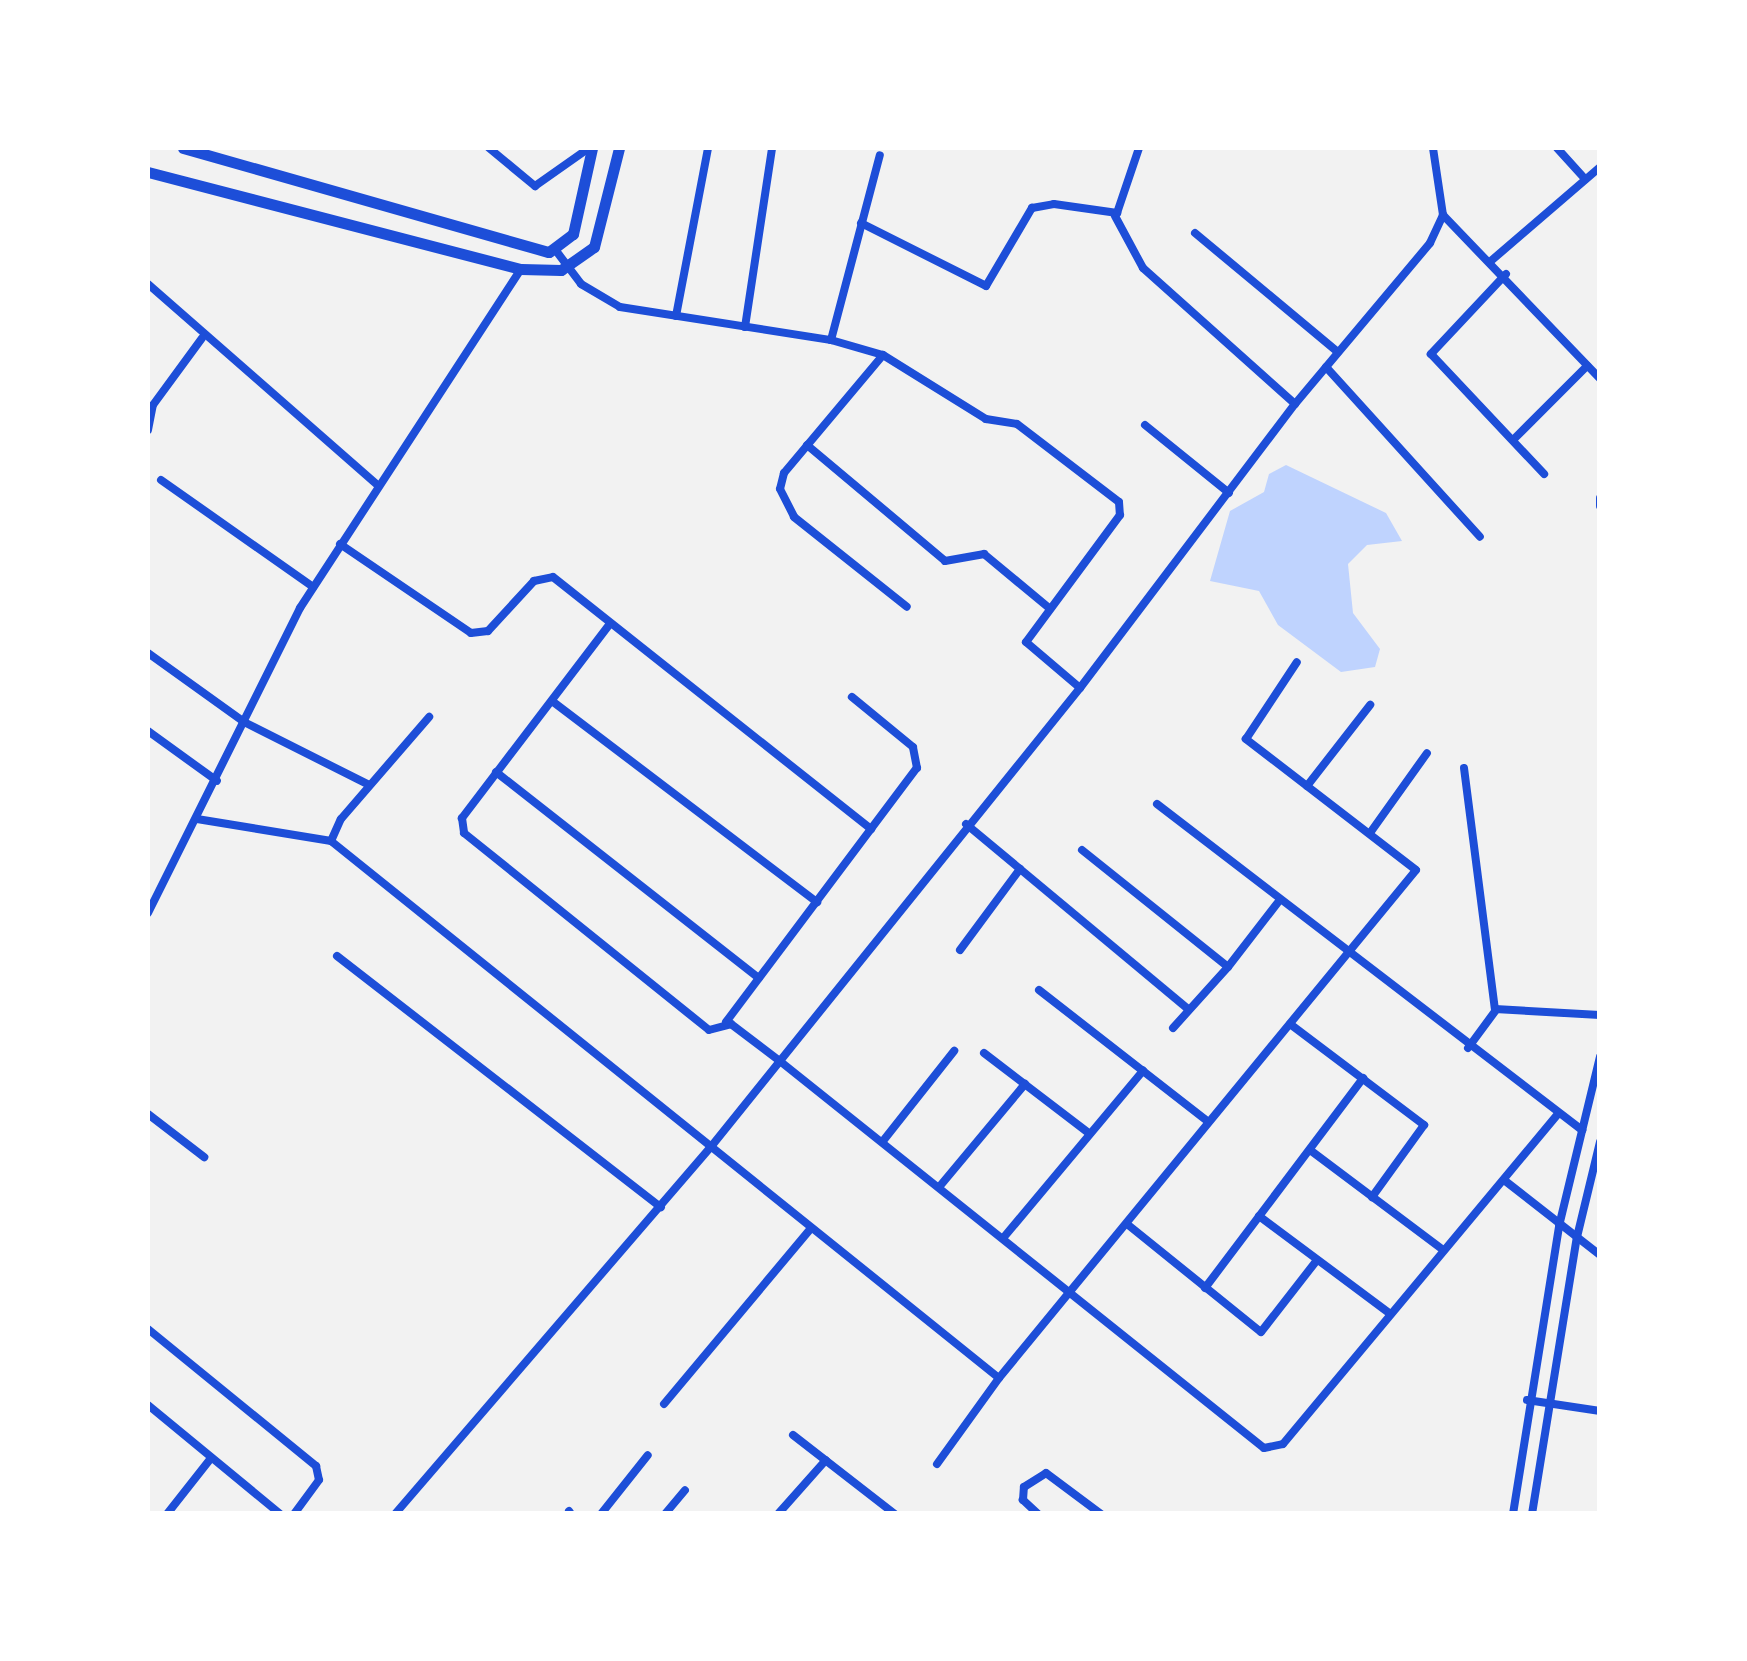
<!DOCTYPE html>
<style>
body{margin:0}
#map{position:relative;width:1747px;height:1661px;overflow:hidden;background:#f2f2f2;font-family:"Archivo Narrow",sans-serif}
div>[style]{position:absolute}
.water>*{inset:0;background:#bfd3fe}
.minor>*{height:8px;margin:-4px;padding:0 4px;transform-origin:4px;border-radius:4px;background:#1d4ed8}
.secondary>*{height:11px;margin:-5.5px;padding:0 5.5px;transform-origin:5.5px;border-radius:5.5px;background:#1d4ed8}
span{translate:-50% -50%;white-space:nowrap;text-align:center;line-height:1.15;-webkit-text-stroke:8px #fff;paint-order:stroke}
.frame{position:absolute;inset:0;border:150px solid #fff;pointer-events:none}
</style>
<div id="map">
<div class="water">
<i style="clip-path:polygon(1286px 465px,1386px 513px,1402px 541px,1367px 545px,1348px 564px,1353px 613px,1380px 649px,1375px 667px,1341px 672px,1278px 625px,1259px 591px,1210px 581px,1230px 511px,1264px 492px,1269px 474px)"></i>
</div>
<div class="minor">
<i style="left:489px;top:148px;width:60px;rotate:39.6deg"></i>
<i style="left:535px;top:186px;width:66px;rotate:-35.1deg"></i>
<i style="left:1557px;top:148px;width:42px;rotate:47.9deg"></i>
<i style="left:1443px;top:215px;width:227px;rotate:46.2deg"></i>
<i style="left:1115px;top:216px;width:59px;rotate:61.7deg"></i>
<i style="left:1143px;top:268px;width:204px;rotate:41.8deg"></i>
<i style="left:861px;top:223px;width:140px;rotate:26.7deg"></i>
<i style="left:986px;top:286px;width:91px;rotate:-59.5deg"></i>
<i style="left:1032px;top:208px;width:22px;rotate:-10deg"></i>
<i style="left:1054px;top:204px;width:64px;rotate:8.1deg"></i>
<i style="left:1117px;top:213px;width:69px;rotate:-71.3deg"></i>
<i style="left:1195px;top:233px;width:186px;rotate:39.8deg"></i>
<i style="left:557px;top:252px;width:40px;rotate:53deg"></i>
<i style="left:581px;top:284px;width:45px;rotate:30.5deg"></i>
<i style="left:620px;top:307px;width:214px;rotate:8.9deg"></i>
<i style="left:831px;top:340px;width:54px;rotate:16.1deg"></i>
<i style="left:883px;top:355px;width:121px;rotate:31.9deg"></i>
<i style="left:986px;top:419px;width:31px;rotate:9deg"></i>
<i style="left:1017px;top:424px;width:128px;rotate:37.4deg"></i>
<i style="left:1119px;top:502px;width:13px;rotate:86deg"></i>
<i style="left:1120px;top:515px;width:158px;rotate:126.5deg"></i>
<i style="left:1026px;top:642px;width:71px;rotate:40.4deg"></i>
<i style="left:1492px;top:260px;width:143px;rotate:-40.7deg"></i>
<i style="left:1506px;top:274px;width:110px;rotate:133.2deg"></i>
<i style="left:1431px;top:354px;width:165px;rotate:46.7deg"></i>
<i style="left:148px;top:284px;width:305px;rotate:41.2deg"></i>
<i style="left:676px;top:316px;width:171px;rotate:-79.2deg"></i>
<i style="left:745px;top:327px;width:181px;rotate:-81.4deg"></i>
<i style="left:831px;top:340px;width:191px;rotate:-75.2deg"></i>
<i style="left:883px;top:355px;width:154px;rotate:130deg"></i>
<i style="left:784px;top:473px;width:16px;rotate:104deg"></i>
<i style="left:780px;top:489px;width:31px;rotate:63deg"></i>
<i style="left:794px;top:517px;width:144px;rotate:38.5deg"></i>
<i style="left:1326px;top:367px;width:229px;rotate:47.8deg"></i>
<i style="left:1145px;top:425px;width:108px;rotate:39deg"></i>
<i style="left:148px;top:430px;width:25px;rotate:-79deg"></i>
<i style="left:153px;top:405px;width:83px;rotate:-53.8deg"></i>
<i style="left:1513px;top:440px;width:105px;rotate:-45deg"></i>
<i style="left:807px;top:445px;width:180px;rotate:40deg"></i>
<i style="left:945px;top:561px;width:40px;rotate:-10deg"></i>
<i style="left:984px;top:554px;width:85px;rotate:39.7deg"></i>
<i style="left:161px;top:480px;width:186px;rotate:35.1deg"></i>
<i style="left:1600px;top:498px;width:8px;rotate:90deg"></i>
<i style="left:340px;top:544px;width:158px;rotate:34.2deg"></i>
<i style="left:471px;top:633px;width:17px;rotate:-7deg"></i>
<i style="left:488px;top:631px;width:68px;rotate:-47.4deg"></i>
<i style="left:534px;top:581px;width:19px;rotate:-12deg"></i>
<i style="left:553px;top:577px;width:406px;rotate:38.4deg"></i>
<i style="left:609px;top:625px;width:243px;rotate:127.3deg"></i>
<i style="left:462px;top:818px;width:15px;rotate:82deg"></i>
<i style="left:464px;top:833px;width:314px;rotate:38.8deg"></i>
<i style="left:709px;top:1030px;width:23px;rotate:-15deg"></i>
<i style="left:731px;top:1024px;width:63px;rotate:37.2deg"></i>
<i style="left:781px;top:1062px;width:618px;rotate:38.63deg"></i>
<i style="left:1264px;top:1448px;width:19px;rotate:-12deg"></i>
<i style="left:1283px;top:1444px;width:428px;rotate:-50.2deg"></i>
<i style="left:148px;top:653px;width:118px;rotate:35.7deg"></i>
<i style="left:244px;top:722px;width:140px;rotate:26.7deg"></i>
<i style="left:552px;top:701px;width:333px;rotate:37.2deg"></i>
<i style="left:148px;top:731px;width:85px;rotate:35.9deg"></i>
<i style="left:1464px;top:768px;width:243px;rotate:82.7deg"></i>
<i style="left:1495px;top:1009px;width:105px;rotate:3.3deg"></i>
<i style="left:496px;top:772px;width:334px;rotate:38.1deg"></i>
<i style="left:1307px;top:786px;width:103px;rotate:-52.1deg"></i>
<i style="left:1157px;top:804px;width:536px;rotate:37.49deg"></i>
<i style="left:197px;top:819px;width:136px;rotate:9.3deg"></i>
<i style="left:331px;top:841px;width:857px;rotate:38.8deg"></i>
<i style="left:966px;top:824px;width:290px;rotate:39.8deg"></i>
<i style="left:1370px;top:833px;width:98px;rotate:-54.5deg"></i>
<i style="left:331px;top:841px;width:24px;rotate:-66deg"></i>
<i style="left:341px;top:819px;width:135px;rotate:-49.2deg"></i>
<i style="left:1082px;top:850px;width:187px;rotate:38.7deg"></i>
<i style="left:1228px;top:967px;width:83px;rotate:-52.3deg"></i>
<i style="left:148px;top:913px;width:341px;rotate:-63.5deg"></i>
<i style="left:300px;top:608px;width:405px;rotate:-56.9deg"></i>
<i style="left:960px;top:950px;width:101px;rotate:-53.5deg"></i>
<i style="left:337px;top:956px;width:410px;rotate:37.8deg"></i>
<i style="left:1039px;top:990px;width:213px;rotate:37.9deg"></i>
<i style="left:726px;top:1022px;width:318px;rotate:-53.1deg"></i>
<i style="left:917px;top:768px;width:21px;rotate:-101deg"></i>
<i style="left:913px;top:747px;width:79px;rotate:-140.7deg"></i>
<i style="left:1290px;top:1024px;width:168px;rotate:37deg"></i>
<i style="left:1424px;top:1125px;width:89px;rotate:125.8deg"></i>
<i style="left:1173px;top:1028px;width:82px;rotate:-48deg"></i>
<i style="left:1468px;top:1048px;width:47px;rotate:-53.6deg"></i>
<i style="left:984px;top:1053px;width:133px;rotate:37.4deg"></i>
<i style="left:148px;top:1114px;width:71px;rotate:37.5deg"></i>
<i style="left:883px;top:1141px;width:115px;rotate:-51.7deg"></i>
<i style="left:1310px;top:1150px;width:166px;rotate:36.9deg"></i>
<i style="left:1504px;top:1180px;width:122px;rotate:38deg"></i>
<i style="left:940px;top:1186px;width:133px;rotate:-50.2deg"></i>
<i style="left:1259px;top:1216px;width:161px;rotate:36.7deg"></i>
<i style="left:1127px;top:1224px;width:172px;rotate:38.9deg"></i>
<i style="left:1261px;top:1332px;width:91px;rotate:-52.1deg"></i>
<i style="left:1004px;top:1237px;width:217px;rotate:-50.1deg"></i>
<i style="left:1205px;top:1288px;width:263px;rotate:-53deg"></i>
<i style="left:148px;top:1329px;width:217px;rotate:39.2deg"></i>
<i style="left:316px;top:1466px;width:14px;rotate:78deg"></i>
<i style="left:319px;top:1480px;width:42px;rotate:126.3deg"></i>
<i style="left:1527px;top:1400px;width:74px;rotate:8.6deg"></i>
<i style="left:664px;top:1404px;width:229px;rotate:-50.1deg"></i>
<i style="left:148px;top:1405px;width:171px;rotate:39.5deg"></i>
<i style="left:793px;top:1435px;width:129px;rotate:37.8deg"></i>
<i style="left:937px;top:1464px;width:106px;rotate:-54.2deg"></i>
<i style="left:999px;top:1378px;width:657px;rotate:-50.62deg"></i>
<i style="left:1416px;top:870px;width:215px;rotate:-142.4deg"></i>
<i style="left:1246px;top:739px;width:92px;rotate:-56.5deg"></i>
<i style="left:569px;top:1511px;width:4px;rotate:56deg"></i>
<i style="left:167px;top:1514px;width:71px;rotate:-51.8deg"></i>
<i style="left:395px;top:1514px;width:483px;rotate:-49.3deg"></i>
<i style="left:710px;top:1148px;width:590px;rotate:-51.19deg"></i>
<i style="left:1080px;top:688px;width:356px;rotate:-52.9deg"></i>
<i style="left:1295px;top:404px;width:210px;rotate:-50deg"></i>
<i style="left:1430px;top:243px;width:31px;rotate:-65deg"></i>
<i style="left:1443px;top:215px;width:68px;rotate:-98.5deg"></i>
<i style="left:601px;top:1514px;width:75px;rotate:-51.5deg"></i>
<i style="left:665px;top:1514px;width:31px;rotate:-50deg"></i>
<i style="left:778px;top:1514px;width:72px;rotate:-48.4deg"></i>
<i style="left:1038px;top:1514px;width:21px;rotate:-137deg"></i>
<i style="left:1023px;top:1500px;width:13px;rotate:-86deg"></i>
<i style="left:1024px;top:1487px;width:26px;rotate:-32deg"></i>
<i style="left:1046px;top:1473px;width:69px;rotate:36.7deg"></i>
<i style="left:1513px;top:1514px;width:292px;rotate:-80.9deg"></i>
<i style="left:1559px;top:1226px;width:174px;rotate:-76.4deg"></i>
<i style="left:1532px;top:1514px;width:281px;rotate:-80.8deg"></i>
<i style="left:1577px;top:1237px;width:98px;rotate:-76.4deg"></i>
</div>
<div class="secondary">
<i style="left:183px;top:148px;width:380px;rotate:15.9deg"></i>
<i style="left:549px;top:252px;width:30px;rotate:-37deg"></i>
<i style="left:573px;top:234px;width:88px;rotate:-77.5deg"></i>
<i style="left:148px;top:172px;width:385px;rotate:14.6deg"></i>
<i style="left:521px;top:269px;width:40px;rotate:1.4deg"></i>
<i style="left:561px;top:270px;width:40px;rotate:-34.9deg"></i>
<i style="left:594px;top:247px;width:102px;rotate:-75.8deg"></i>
</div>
<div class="frame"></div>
</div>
